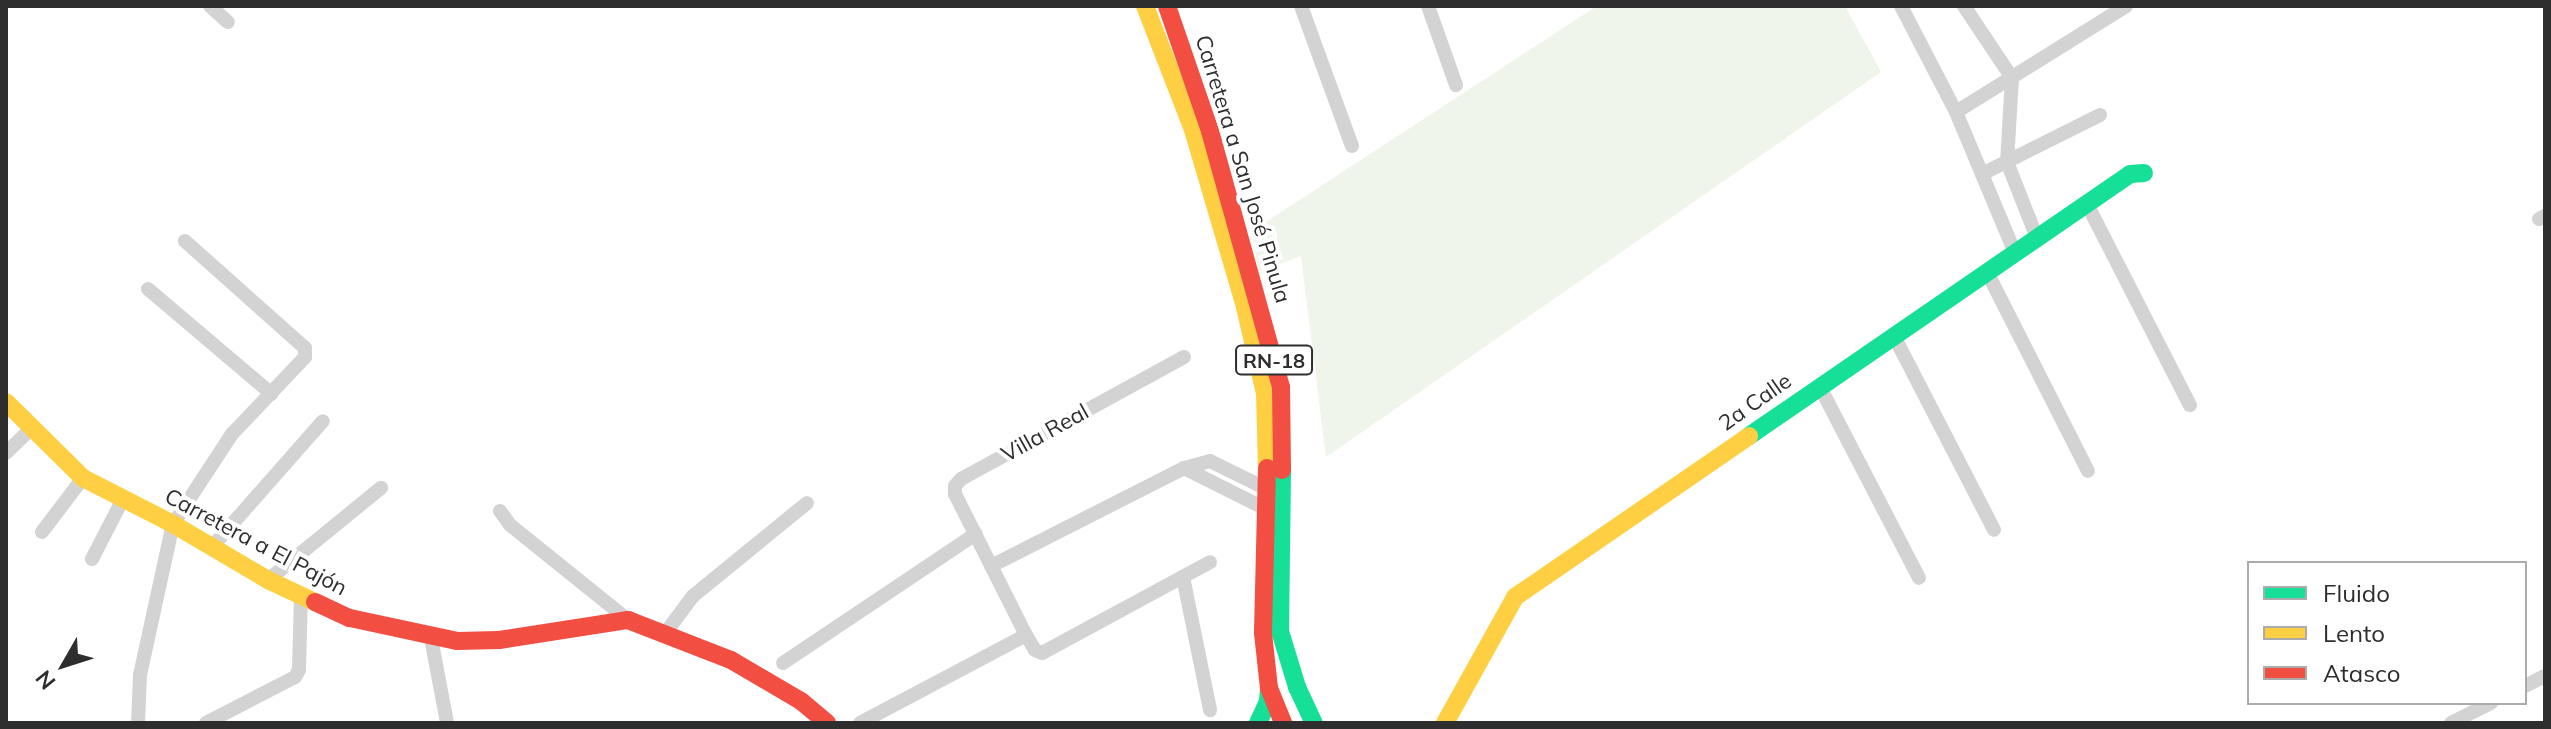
<!DOCTYPE html>
<meta charset="utf-8">
<style>
body{margin:0}
#map{position:relative;width:2551px;height:729px;overflow:hidden;background:#fff;font-family:Mulish,sans-serif}
div>[style]{position:absolute}
.green>*{inset:0;background:#f0f5eb}
.street>*{height:14px;margin:-7px;padding:0 7px;transform-origin:7px;border-radius:7px;background:#d3d3d3}
.fast>*{height:18px;margin:-9px;padding:0 9px;transform-origin:9px;border-radius:9px;background:#16e098}
.slow>*{height:18px;margin:-9px;padding:0 9px;transform-origin:9px;border-radius:9px;background:#ffcf43}
.jam>*{height:18px;margin:-9px;padding:0 9px;transform-origin:9px;border-radius:9px;background:#f24e42}
span{translate:-50% -50%;white-space:nowrap;text-align:center;line-height:1.15;-webkit-text-stroke:8px #fff;paint-order:stroke}
.shield-label span{padding:2px 6px;background:#fff;border:2px solid;border-radius:6px;-webkit-text-stroke-width:0}
.shield-label{font-size:20px;color:#2e2e2e;font-weight:700}
.street-label{font-size:22px;color:#2e2e2e}
.frame{position:absolute;inset:0;border:8px solid #2e2e2e;pointer-events:none}
.legend{position:absolute;left:2247px;top:561px;width:280px;height:144px;box-sizing:border-box;background:#fff;border:2px solid #ababab;margin:0;padding:10px 14px;list-style:none;font-size:24px;color:#2e2e2e}
.legend li{display:flex;align-items:center;gap:16px;height:40px}
.legend b{width:40px;border:2px solid #ababab}
.north{position:absolute;left:24px;top:625px;width:80px;height:80px;-webkit-text-stroke:6px #fff;paint-order:stroke;rotate:231deg;font-size:22px;font-weight:700;line-height:32px;text-align:center;color:#2e2e2e}
.north::after{content:'';display:block;margin:auto;width:28px;height:36px;background:#2e2e2e;clip-path:polygon(50% 0,100% 100%,50% 72%,0 100%)}
</style>
<div id="map">
<div class="green">
<i style="clip-path:polygon(1597px 6px,1845px 6px,1881px 72px,1326px 457px,1301px 256px,1258px 272px,1252px 231px)"></i>
</div>
<div class="street">
<i style="left:210px;top:6px;width:24px;rotate:42deg"></i>
<i style="left:1301px;top:6px;width:149px;rotate:70deg"></i>
<i style="left:1428px;top:6px;width:84px;rotate:70.5deg"></i>
<i style="left:1901px;top:6px;width:119px;rotate:62.6deg"></i>
<i style="left:1956px;top:112px;width:153px;rotate:67.3deg"></i>
<i style="left:1964px;top:6px;width:87px;rotate:56.3deg"></i>
<i style="left:2012px;top:78px;width:84px;rotate:93.4deg"></i>
<i style="left:2007px;top:162px;width:82px;rotate:68.5deg"></i>
<i style="left:1956px;top:112px;width:200px;rotate:-31.9deg"></i>
<i style="left:1982px;top:174px;width:132px;rotate:-26.6deg"></i>
<i style="left:2087px;top:204px;width:226px;rotate:62.9deg"></i>
<i style="left:2539px;top:219px;width:7px;rotate:-27deg"></i>
<i style="left:1987px;top:272px;width:223px;rotate:63.1deg"></i>
<i style="left:148px;top:289px;width:162px;rotate:40.3deg"></i>
<i style="left:1894px;top:336px;width:218px;rotate:62.7deg"></i>
<i style="left:1184px;top:357px;width:254px;rotate:151.3deg"></i>
<i style="left:961px;top:479px;width:9px;rotate:131deg"></i>
<i style="left:955px;top:486px;width:8px;rotate:90deg"></i>
<i style="left:955px;top:494px;width:158px;rotate:63.3deg"></i>
<i style="left:1026px;top:635px;width:17px;rotate:59deg"></i>
<i style="left:1035px;top:650px;width:8px;rotate:23deg"></i>
<i style="left:1042px;top:653px;width:191px;rotate:-28.4deg"></i>
<i style="left:1820px;top:387px;width:215px;rotate:62.6deg"></i>
<i style="left:6px;top:453px;width:33px;rotate:-44deg"></i>
<i style="left:1184px;top:468px;width:92px;rotate:26.6deg"></i>
<i style="left:500px;top:511px;width:17px;rotate:54deg"></i>
<i style="left:510px;top:525px;width:151px;rotate:38.8deg"></i>
<i style="left:42px;top:532px;width:68px;rotate:-52.8deg"></i>
<i style="left:211px;top:548px;width:169px;rotate:-48.6deg"></i>
<i style="left:92px;top:559px;width:65px;rotate:-62.7deg"></i>
<i style="left:991px;top:566px;width:216px;rotate:-26.9deg"></i>
<i style="left:1184px;top:468px;width:27px;rotate:-15deg"></i>
<i style="left:1210px;top:461px;width:64px;rotate:26.2deg"></i>
<i style="left:1183px;top:577px;width:136px;rotate:78.5deg"></i>
<i style="left:268px;top:580px;width:146px;rotate:-39.2deg"></i>
<i style="left:666px;top:632px;width:45px;rotate:-53.1deg"></i>
<i style="left:693px;top:596px;width:147px;rotate:-39.2deg"></i>
<i style="left:431px;top:638px;width:86px;rotate:79.3deg"></i>
<i style="left:783px;top:663px;width:232px;rotate:-33.8deg"></i>
<i style="left:2525px;top:686px;width:22px;rotate:-27deg"></i>
<i style="left:138px;top:723px;width:48px;rotate:-87.6deg"></i>
<i style="left:140px;top:675px;width:155px;rotate:-77.7deg"></i>
<i style="left:173px;top:524px;width:108px;rotate:-56.8deg"></i>
<i style="left:232px;top:434px;width:106px;rotate:-46.5deg"></i>
<i style="left:305px;top:357px;width:9px;rotate:-90deg"></i>
<i style="left:305px;top:348px;width:161px;rotate:-138.3deg"></i>
<i style="left:206px;top:723px;width:100px;rotate:-27.3deg"></i>
<i style="left:295px;top:677px;width:8px;rotate:-60deg"></i>
<i style="left:299px;top:670px;width:74px;rotate:-88.5deg"></i>
<i style="left:860px;top:723px;width:188px;rotate:-27.9deg"></i>
<i style="left:2451px;top:723px;width:45px;rotate:-26.6deg"></i>
</div>
<div class="fast">
<i style="left:1749px;top:436px;width:462px;rotate:-34.5deg"></i>
<i style="left:2130px;top:174px;width:14px;rotate:-4deg"></i>
<i style="left:1282px;top:470px;width:161px;rotate:90.7deg"></i>
<i style="left:1280px;top:631px;width:59px;rotate:73.1deg"></i>
<i style="left:1297px;top:687px;width:40px;rotate:65deg"></i>
<i style="left:1258px;top:723px;width:23px;rotate:-65deg"></i>
<i style="left:1268px;top:702px;width:14px;rotate:-86deg"></i>
</div>
<div class="slow">
<i style="left:1145px;top:6px;width:133px;rotate:68.8deg"></i>
<i style="left:1193px;top:130px;width:180px;rotate:73.6deg"></i>
<i style="left:1244px;top:303px;width:92px;rotate:76.9deg"></i>
<i style="left:1265px;top:393px;width:75px;rotate:88.5deg"></i>
<i style="left:6px;top:402px;width:108px;rotate:44.6deg"></i>
<i style="left:83px;top:478px;width:101px;rotate:27.1deg"></i>
<i style="left:173px;top:524px;width:110px;rotate:30.5deg"></i>
<i style="left:268px;top:580px;width:52px;rotate:25.1deg"></i>
<i style="left:1445px;top:723px;width:144px;rotate:-60.9deg"></i>
<i style="left:1515px;top:597px;width:284px;rotate:-34.5deg"></i>
</div>
<div class="jam">
<i style="left:1167px;top:6px;width:132px;rotate:71deg"></i>
<i style="left:1210px;top:131px;width:266px;rotate:74.5deg"></i>
<i style="left:1281px;top:387px;width:83px;rotate:89.3deg"></i>
<i style="left:1267px;top:468px;width:165px;rotate:91.4deg"></i>
<i style="left:1263px;top:633px;width:55px;rotate:83.8deg"></i>
<i style="left:1269px;top:688px;width:38px;rotate:68deg"></i>
<i style="left:315px;top:602px;width:38px;rotate:25deg"></i>
<i style="left:350px;top:618px;width:109px;rotate:12.1deg"></i>
<i style="left:457px;top:641px;width:42px;rotate:-1.4deg"></i>
<i style="left:499px;top:640px;width:131px;rotate:-8.8deg"></i>
<i style="left:628px;top:620px;width:110px;rotate:21.2deg"></i>
<i style="left:731px;top:660px;width:81px;rotate:30.4deg"></i>
<i style="left:801px;top:701px;width:34px;rotate:40deg"></i>
</div>
<div class="shield-label">
<span style="left:1274px;top:360px">RN-18</span>
</div>
<div class="street-label">
<span style="left:1243px;top:169px;rotate:73deg">Carretera a San José Pinula</span>
<span style="left:1755px;top:402px;rotate:-35deg">2a Calle</span>
<span style="left:1045px;top:433px;rotate:-29deg">Villa Real</span>
<span style="left:256px;top:542px;rotate:28deg">Carretera a El Pajón</span>
</div>
<div class="frame"></div>
<ul class="legend">
<li><b style="height:10px;background:#16e098"></b>Fluido</li>
<li><b style="height:10px;background:#ffcf43"></b>Lento</li>
<li><b style="height:10px;background:#f24e42"></b>Atasco</li>
</ul>
<div class="north">N</div>
</div>
